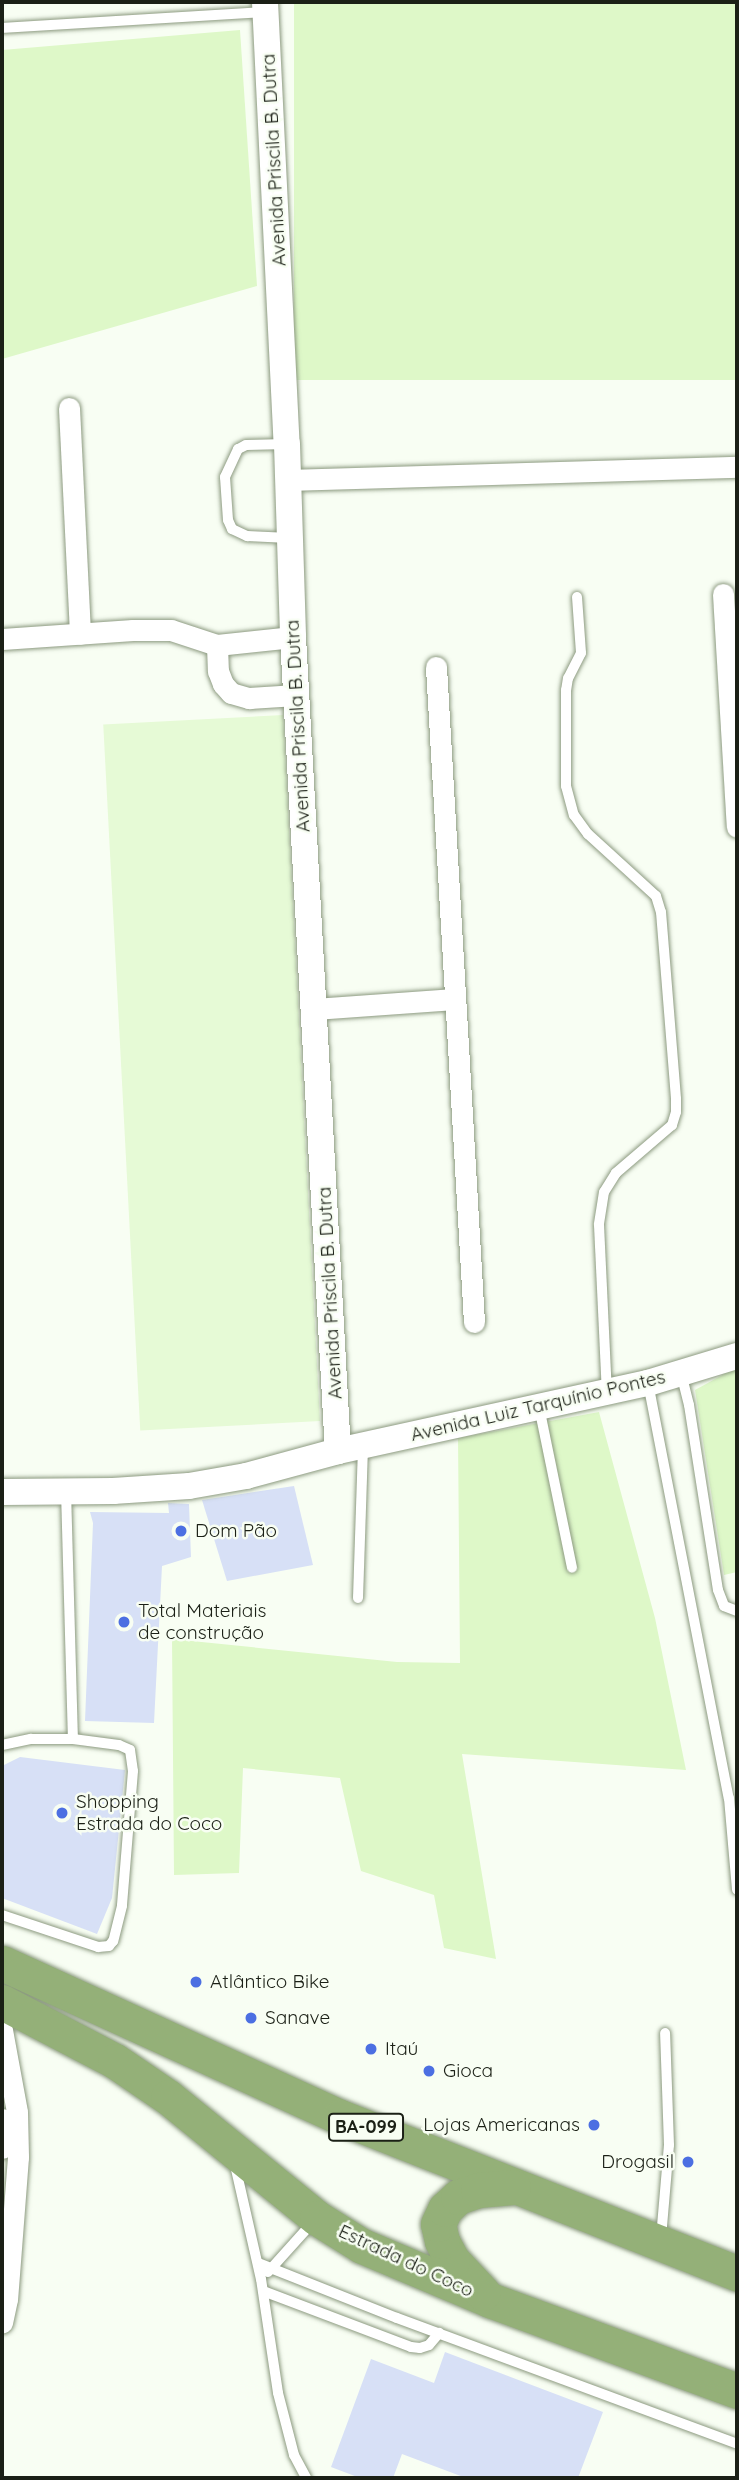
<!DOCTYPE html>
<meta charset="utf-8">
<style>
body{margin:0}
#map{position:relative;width:739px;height:2480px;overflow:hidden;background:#f8fef3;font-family:Quicksand,sans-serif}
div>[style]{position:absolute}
.built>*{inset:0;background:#e6fad6;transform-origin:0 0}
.green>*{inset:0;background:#def8c8;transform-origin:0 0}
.building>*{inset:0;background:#d7e0f6}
.roads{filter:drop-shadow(0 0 2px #8c9a80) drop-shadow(0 0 2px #8c9a80)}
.service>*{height:10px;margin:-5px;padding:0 5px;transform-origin:5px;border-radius:5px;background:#fff}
.minor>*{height:21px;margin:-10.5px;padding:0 10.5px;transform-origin:10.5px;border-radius:10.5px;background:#fff}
.tertiary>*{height:26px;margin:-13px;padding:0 13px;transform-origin:13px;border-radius:13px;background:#fff}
.trunk>*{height:35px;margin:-17.5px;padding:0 17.5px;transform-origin:17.5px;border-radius:17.5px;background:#94b078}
.dots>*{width:19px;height:19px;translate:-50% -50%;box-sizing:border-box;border:4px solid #f8fef3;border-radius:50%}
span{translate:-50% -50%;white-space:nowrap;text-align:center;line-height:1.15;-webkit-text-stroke:5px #f8fef3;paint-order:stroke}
.shield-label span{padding:2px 5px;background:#f8fef3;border:2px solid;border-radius:5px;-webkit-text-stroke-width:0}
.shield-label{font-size:18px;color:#1b2016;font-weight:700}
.street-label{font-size:19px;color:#1b2016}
.poi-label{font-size:19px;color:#1b2016}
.left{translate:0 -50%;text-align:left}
.right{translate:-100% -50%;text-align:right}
.frame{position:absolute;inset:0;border:4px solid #1b2016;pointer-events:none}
</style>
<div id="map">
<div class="built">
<i style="left:283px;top:715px;width:707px;height:180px;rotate:87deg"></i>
</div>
<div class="green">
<i style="left:294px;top:2px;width:443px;height:378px"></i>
<i style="clip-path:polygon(240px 30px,257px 286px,2px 359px,2px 50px)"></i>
<i style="clip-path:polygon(737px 1367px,737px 1572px,724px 1575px,695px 1390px)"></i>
<i style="clip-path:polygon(599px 1412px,655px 1618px,686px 1770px,462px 1754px,496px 1959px,444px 1948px,434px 1895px,361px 1871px,340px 1778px,243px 1768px,239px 1873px,174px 1875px,172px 1639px,397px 1662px,460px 1663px,458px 1438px)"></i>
</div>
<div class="building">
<i style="clip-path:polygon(294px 1486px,313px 1565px,227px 1581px,202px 1500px)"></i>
<i style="clip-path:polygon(168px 1503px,189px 1504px,191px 1557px,162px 1566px,154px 1723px,85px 1721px,93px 1523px,90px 1512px,169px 1513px)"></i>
<i style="clip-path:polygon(20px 1757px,125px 1770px,112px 1898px,97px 1934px,2px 1898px,2px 1766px)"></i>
<i style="clip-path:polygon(445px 2352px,603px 2412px,578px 2478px,466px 2478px,402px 2454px,393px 2478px,360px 2478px,331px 2467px,371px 2359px,434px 2383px)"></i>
</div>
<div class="roads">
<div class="service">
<i style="left:2px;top:28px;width:262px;rotate:-3.5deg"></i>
<i style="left:287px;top:444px;width:41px;rotate:178.6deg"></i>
<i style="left:246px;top:445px;width:9px;rotate:153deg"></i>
<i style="left:238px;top:449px;width:31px;rotate:115deg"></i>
<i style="left:225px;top:477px;width:43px;rotate:86deg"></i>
<i style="left:228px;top:520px;width:10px;rotate:66deg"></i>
<i style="left:232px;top:529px;width:17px;rotate:25deg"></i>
<i style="left:247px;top:536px;width:42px;rotate:2.7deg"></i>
<i style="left:577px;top:597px;width:56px;rotate:85.9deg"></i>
<i style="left:581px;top:653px;width:28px;rotate:117deg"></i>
<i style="left:568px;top:678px;width:12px;rotate:99deg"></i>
<i style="left:566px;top:690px;width:96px;rotate:90deg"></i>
<i style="left:566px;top:786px;width:30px;rotate:75deg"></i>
<i style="left:574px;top:815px;width:24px;rotate:54deg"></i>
<i style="left:588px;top:834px;width:92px;rotate:42.4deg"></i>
<i style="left:656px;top:896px;width:17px;rotate:73deg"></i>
<i style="left:661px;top:912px;width:188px;rotate:85.4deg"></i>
<i style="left:676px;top:1099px;width:13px;rotate:90deg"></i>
<i style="left:676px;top:1112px;width:14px;rotate:107deg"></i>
<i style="left:672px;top:1125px;width:74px;rotate:139.4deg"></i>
<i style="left:616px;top:1173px;width:22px;rotate:122deg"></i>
<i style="left:604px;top:1192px;width:33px;rotate:99deg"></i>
<i style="left:599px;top:1225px;width:167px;rotate:87.3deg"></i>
<i style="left:681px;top:1373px;width:33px;rotate:76deg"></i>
<i style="left:689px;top:1405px;width:187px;rotate:81.1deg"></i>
<i style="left:718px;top:1590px;width:17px;rotate:69deg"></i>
<i style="left:724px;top:1606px;width:14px;rotate:21deg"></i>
<i style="left:648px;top:1383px;width:423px;rotate:79deg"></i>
<i style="left:729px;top:1798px;width:92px;rotate:85deg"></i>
<i style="left:539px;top:1407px;width:164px;rotate:78.4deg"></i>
<i style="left:66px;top:1491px;width:248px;rotate:88.4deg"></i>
<i style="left:358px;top:1598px;width:153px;rotate:-88.1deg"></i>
<i style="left:2px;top:1745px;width:30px;rotate:-12deg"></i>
<i style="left:31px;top:1739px;width:42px"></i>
<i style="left:73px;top:1739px;width:46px;rotate:7.4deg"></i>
<i style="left:119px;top:1745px;width:12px;rotate:24deg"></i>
<i style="left:130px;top:1750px;width:21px;rotate:82deg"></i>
<i style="left:133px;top:1771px;width:135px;rotate:94.7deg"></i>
<i style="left:122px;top:1906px;width:36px;rotate:104deg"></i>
<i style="left:113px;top:1941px;width:6px;rotate:129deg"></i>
<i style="left:109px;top:1946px;width:11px;rotate:175deg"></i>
<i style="left:98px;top:1947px;width:101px;rotate:-161.6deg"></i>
<i style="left:235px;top:2165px;width:117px;rotate:77.2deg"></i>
<i style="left:261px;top:2279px;width:115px;rotate:81.5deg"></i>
<i style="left:278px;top:2393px;width:64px;rotate:75.5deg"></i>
<i style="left:294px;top:2455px;width:26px;rotate:62deg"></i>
<i style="left:661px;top:2238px;width:93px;rotate:-85.1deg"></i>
<i style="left:669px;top:2145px;width:112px;rotate:-92deg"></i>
<i style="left:258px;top:2263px;width:149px;rotate:21.6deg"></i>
<i style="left:397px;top:2318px;width:363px;rotate:20.3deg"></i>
<i style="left:268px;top:2272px;width:67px;rotate:-48deg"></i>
<i style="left:263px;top:2291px;width:158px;rotate:20.7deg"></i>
<i style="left:411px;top:2347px;width:9px;rotate:6deg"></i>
<i style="left:420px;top:2348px;width:9px;rotate:-18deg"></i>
<i style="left:429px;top:2345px;width:16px;rotate:-50deg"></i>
</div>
<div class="minor">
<i style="left:69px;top:408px;width:226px;rotate:87.2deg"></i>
<i style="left:289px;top:480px;width:448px;rotate:-1.7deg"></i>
<i style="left:723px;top:594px;width:233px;rotate:86.6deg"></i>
<i style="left:2px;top:639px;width:131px;rotate:-3.9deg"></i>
<i style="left:133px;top:630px;width:38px"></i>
<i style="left:171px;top:630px;width:48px;rotate:18.1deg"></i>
<i style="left:217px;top:645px;width:76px;rotate:-6deg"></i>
<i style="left:217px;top:645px;width:26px;rotate:88deg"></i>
<i style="left:218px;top:671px;width:14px;rotate:69deg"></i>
<i style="left:223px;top:684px;width:12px;rotate:48deg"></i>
<i style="left:231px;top:693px;width:19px;rotate:16deg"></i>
<i style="left:249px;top:698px;width:47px;rotate:-3.7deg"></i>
<i style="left:436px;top:667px;width:656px;rotate:86.68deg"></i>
<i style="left:314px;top:1009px;width:141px;rotate:-4.1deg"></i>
<i style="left:2px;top:2030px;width:83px;rotate:79.6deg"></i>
<i style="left:17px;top:2112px;width:45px;rotate:88.7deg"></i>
<i style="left:18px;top:2157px;width:142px;rotate:94.4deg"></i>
<i style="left:7px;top:2299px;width:24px;rotate:102deg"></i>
<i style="left:2px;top:2119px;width:29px;rotate:90deg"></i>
</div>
<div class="tertiary">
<i style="left:265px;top:2px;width:443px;rotate:87.2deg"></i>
<i style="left:287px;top:444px;width:193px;rotate:88.2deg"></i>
<i style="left:293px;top:637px;width:815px;rotate:86.84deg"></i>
<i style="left:2px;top:1492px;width:111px;rotate:-0.5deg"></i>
<i style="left:113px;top:1491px;width:76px;rotate:-3.8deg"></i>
<i style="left:189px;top:1486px;width:58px;rotate:-10deg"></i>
<i style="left:246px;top:1476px;width:95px;rotate:-15.2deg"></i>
<i style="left:338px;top:1451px;width:317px;rotate:-12.4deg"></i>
<i style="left:648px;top:1383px;width:93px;rotate:-16.9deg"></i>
</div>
<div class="trunk">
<i style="left:2px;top:1963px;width:371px;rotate:24.5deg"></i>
<i style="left:340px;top:2117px;width:427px;rotate:21.5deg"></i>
<i style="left:2px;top:2002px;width:127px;rotate:27.6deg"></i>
<i style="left:115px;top:2061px;width:64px;rotate:34.2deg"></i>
<i style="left:168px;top:2097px;width:192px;rotate:39.1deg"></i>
<i style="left:317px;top:2218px;width:53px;rotate:31.9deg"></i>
<i style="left:362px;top:2246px;width:139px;rotate:22.9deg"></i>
<i style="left:490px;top:2300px;width:263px;rotate:20.2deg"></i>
<i style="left:483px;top:2293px;width:45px;rotate:-133.2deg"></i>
<i style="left:452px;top:2260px;width:21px;rotate:-118deg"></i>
<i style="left:442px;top:2241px;width:17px;rotate:-103deg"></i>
<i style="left:438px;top:2224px;width:17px;rotate:-65deg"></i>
<i style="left:445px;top:2209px;width:18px;rotate:-43deg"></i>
<i style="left:458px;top:2197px;width:21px;rotate:-19deg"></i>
<i style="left:478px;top:2190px;width:35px;rotate:-5deg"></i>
</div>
</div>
<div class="dots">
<i style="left:181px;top:1531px;background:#4c6fe2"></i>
<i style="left:124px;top:1622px;background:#4c6fe2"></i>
<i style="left:62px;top:1813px;background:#4c6fe2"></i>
<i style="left:196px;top:1982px;background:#4c6fe2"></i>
<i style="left:251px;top:2018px;background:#4c6fe2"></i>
<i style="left:371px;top:2049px;background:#4c6fe2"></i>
<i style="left:429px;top:2071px;background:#4c6fe2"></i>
<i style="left:594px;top:2125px;background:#4c6fe2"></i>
<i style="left:688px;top:2162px;background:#4c6fe2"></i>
</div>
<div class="shield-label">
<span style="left:366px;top:2127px">BA-099</span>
</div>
<div class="street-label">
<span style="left:274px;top:160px;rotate:-93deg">Avenida Priscila B. Dutra</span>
<span style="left:298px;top:726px;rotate:-93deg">Avenida Priscila B. Dutra</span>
<span style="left:330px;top:1293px;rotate:-93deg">Avenida Priscila B. Dutra</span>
<span style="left:538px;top:1406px;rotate:-13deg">Avenida Luiz Tarquínio Pontes</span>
<span style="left:406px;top:2261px;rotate:25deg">Estrada do Coco</span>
</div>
<div class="poi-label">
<span class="left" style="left:195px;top:1531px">Dom Pão</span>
<span class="left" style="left:138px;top:1622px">Total Materiais<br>de construção</span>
<span class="left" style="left:76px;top:1813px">Shopping<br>Estrada do Coco</span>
<span class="left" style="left:210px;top:1982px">Atlântico Bike</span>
<span class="left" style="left:265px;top:2018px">Sanave</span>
<span class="left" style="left:385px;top:2049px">Itaú</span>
<span class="left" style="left:443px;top:2071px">Gioca</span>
<span class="right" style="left:580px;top:2125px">Lojas Americanas</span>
<span class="right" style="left:674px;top:2162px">Drogasil</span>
</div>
<div class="frame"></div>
</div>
